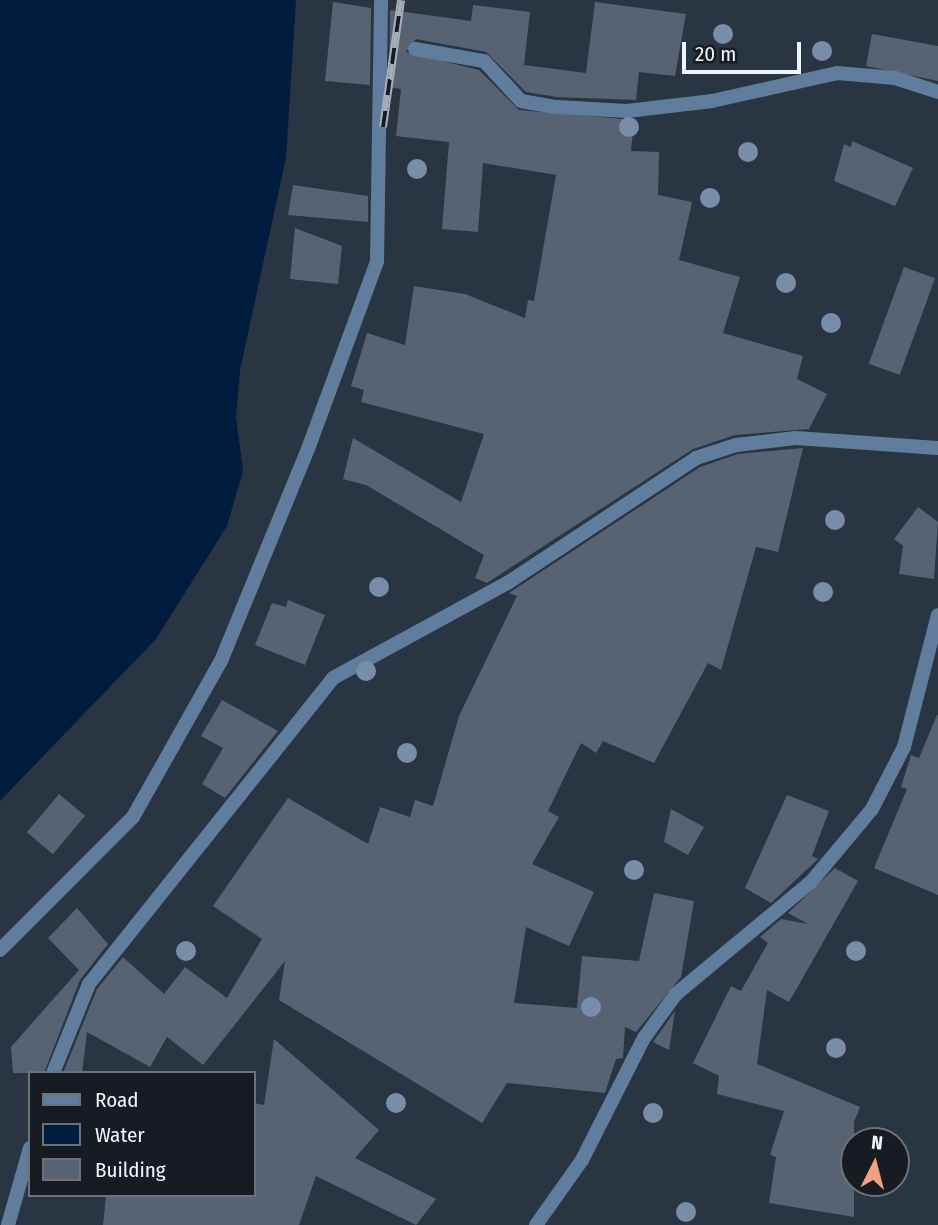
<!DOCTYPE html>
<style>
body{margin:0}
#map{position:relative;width:938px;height:1225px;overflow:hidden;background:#293542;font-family:"Fira Sans Condensed",sans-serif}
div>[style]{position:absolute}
.water>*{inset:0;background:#001c3f}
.building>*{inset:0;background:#576373;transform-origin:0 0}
.street>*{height:14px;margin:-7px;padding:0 7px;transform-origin:7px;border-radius:7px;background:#617d9e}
.rail>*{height:8px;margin-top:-4px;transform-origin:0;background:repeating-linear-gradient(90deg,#171c22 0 16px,#a6afb9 0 32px);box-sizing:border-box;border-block:2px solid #a6afb9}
.trees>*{width:20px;height:20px;margin:-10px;border-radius:50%;background:#778da8}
span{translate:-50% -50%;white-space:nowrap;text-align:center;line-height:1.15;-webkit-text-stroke:6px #171c22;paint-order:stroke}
.legend{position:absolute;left:28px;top:1071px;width:228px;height:126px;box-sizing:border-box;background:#171c22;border:2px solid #6d727a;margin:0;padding:9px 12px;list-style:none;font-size:21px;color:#edf4fd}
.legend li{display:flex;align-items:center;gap:14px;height:35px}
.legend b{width:35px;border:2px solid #6d727a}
.north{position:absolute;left:840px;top:1127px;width:70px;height:70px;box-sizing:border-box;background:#171c22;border:2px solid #6d727a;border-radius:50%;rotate:6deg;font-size:19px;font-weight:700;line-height:28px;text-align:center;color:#edf4fd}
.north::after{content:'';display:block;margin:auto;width:24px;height:32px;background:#f2a17e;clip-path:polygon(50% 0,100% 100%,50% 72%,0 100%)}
.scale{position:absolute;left:682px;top:42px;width:119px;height:32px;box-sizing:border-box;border:4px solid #edf4fd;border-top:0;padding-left:9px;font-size:21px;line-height:24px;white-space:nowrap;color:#edf4fd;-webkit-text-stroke:5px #171c22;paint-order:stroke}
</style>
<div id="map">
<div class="water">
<i style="clip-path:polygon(0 0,296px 0,286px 158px,240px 370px,236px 417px,243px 471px,227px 526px,156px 639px,0 801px)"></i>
</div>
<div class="building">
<i style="clip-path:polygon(333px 2px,371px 8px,370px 85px,325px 81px)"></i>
<i style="clip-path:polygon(595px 2px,686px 14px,675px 76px,639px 72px,636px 100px,557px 97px,526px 92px,486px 52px,416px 39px,406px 52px,479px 70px,519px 110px,634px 120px,631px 151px,659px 152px,658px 195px,692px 202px,679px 260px,740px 277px,723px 333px,803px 356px,797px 379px,827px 394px,809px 429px,735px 435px,693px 449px,487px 583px,475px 578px,484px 555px,366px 485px,343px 479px,353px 438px,461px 502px,484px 434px,361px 402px,364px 390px,351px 386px,367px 333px,405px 345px,414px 286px,465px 294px,525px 318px,528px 300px,534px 301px,556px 175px,483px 163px,478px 232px,442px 229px,449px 142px,396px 136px,401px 89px,389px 87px,390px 10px,471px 21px,473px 5px,530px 12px,524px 65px,586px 73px)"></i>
<i style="clip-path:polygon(872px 34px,938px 46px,938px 81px,866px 66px)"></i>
<i style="clip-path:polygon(852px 141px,913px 168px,895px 206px,834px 181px,844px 144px,851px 147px)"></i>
<i style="clip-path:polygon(293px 185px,368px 196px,368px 222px,288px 215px)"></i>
<i style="clip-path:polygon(295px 228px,342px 246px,338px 284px,290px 279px)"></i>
<i style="left:904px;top:267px;width:33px;height:103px;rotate:20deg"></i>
<i style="clip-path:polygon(803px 448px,778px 552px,756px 547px,721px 670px,708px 663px,654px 763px,603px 741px,596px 753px,581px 743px,548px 811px,559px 817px,532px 864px,594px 892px,569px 946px,526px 927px,514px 1003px,577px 1008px,582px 956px,639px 961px,654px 893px,694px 901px,681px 977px,636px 1032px,625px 1027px,623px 1058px,616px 1059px,605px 1093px,507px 1083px,482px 1123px,279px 1000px,285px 961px,203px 1065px,167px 1037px,150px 1067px,87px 1032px,82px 1073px,63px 1073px,97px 989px,123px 957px,164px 994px,185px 967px,227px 998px,262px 939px,213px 906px,288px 798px,368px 844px,380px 807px,410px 817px,415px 800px,433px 806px,459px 716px,517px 596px,509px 593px,700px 467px,738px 454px)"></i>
<i style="clip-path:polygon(918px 507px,938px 522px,934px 579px,899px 574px,903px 546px,894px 539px)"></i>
<i style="clip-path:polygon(288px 600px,325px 615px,305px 665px,255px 645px,272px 603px,286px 607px)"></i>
<i style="clip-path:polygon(222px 700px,278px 731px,225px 798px,202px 784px,223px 748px,201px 736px)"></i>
<i style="clip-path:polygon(937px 715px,938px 715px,938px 895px,874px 868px,907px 789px,901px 787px,911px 755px,919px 758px)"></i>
<i style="left:59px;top:794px;width:34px;height:50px;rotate:40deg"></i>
<i style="clip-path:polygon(787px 795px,829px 811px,812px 856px,818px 859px,771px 903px,745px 888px)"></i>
<i style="clip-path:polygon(671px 809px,704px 827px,688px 855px,664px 842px)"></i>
<i style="clip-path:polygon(835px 868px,858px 881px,789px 1002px,767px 990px,757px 1064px,860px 1107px,854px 1122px,854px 1217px,769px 1203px,776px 1157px,770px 1155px,784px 1111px,717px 1094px,719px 1076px,693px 1063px,731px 986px,741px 991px,768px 943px,760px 937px,781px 919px,808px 924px,788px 913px)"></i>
<i style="clip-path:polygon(77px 908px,108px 944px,80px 980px,44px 1073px,13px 1073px,11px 1047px,79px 970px,48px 938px)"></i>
<i style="clip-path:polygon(675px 1011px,669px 1050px,653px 1042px)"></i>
<i style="clip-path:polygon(274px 1039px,379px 1130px,355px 1158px,436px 1199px,416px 1225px,316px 1176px,299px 1225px,103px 1225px,106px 1195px,254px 1195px,254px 1103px,264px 1105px)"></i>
</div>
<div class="street">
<i style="left:415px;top:49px;width:70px;rotate:9.9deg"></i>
<i style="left:484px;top:61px;width:54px;rotate:47.2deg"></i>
<i style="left:521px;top:101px;width:36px;rotate:10deg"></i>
<i style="left:556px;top:107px;width:71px;rotate:3.2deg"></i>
<i style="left:627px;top:111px;width:86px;rotate:-6.7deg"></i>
<i style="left:712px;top:101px;width:128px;rotate:-12.6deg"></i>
<i style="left:837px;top:73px;width:58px;rotate:4.9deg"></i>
<i style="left:895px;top:78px;width:45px;rotate:18deg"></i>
<i style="left:0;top:950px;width:188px;rotate:-45deg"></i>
<i style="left:133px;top:817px;width:179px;rotate:-60.6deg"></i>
<i style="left:221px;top:661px;width:229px;rotate:-67.7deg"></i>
<i style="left:308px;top:449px;width:200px;rotate:-69.8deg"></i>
<i style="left:377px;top:261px;width:261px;rotate:-89.1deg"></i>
<i style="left:53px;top:1073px;width:96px;rotate:-68deg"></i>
<i style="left:89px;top:984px;width:391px;rotate:-51.4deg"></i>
<i style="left:333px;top:678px;width:200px;rotate:-28.6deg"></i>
<i style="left:509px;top:582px;width:224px;rotate:-33.5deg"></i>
<i style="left:696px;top:458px;width:42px;rotate:-18deg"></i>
<i style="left:736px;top:445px;width:60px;rotate:-6.7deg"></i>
<i style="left:796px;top:438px;width:142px;rotate:4deg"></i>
<i style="left:8px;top:1225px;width:80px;rotate:-74.1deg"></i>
<i style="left:536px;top:1225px;width:80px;rotate:-54.7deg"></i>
<i style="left:582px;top:1160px;width:137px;rotate:-63.1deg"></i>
<i style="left:644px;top:1038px;width:54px;rotate:-54deg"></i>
<i style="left:676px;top:994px;width:175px;rotate:-39.7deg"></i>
<i style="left:811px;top:882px;width:95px;rotate:-50.1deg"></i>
<i style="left:872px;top:809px;width:70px;rotate:-62.7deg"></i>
<i style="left:904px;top:747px;width:136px;rotate:-75.6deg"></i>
</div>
<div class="rail">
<i style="left:383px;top:127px;width:128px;rotate:-81.9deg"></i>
</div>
<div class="trees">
<i style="left:723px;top:34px"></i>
<i style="left:822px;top:51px"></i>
<i style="left:629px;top:127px"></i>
<i style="left:748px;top:152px"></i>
<i style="left:417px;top:169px"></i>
<i style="left:710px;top:198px"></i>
<i style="left:786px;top:283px"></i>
<i style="left:831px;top:323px"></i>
<i style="left:835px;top:520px"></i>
<i style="left:379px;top:587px"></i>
<i style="left:823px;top:592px"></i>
<i style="left:366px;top:671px"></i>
<i style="left:407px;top:753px"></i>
<i style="left:634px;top:870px"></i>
<i style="left:186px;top:951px"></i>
<i style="left:856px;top:951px"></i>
<i style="left:591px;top:1007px"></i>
<i style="left:836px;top:1048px"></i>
<i style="left:396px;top:1103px"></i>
<i style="left:653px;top:1113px"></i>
<i style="left:686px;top:1212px"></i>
</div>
<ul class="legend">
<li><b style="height:9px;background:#617d9e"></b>Road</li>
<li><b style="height:19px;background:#001c3f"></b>Water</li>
<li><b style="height:19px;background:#576373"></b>Building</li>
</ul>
<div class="north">N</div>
<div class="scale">20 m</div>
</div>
